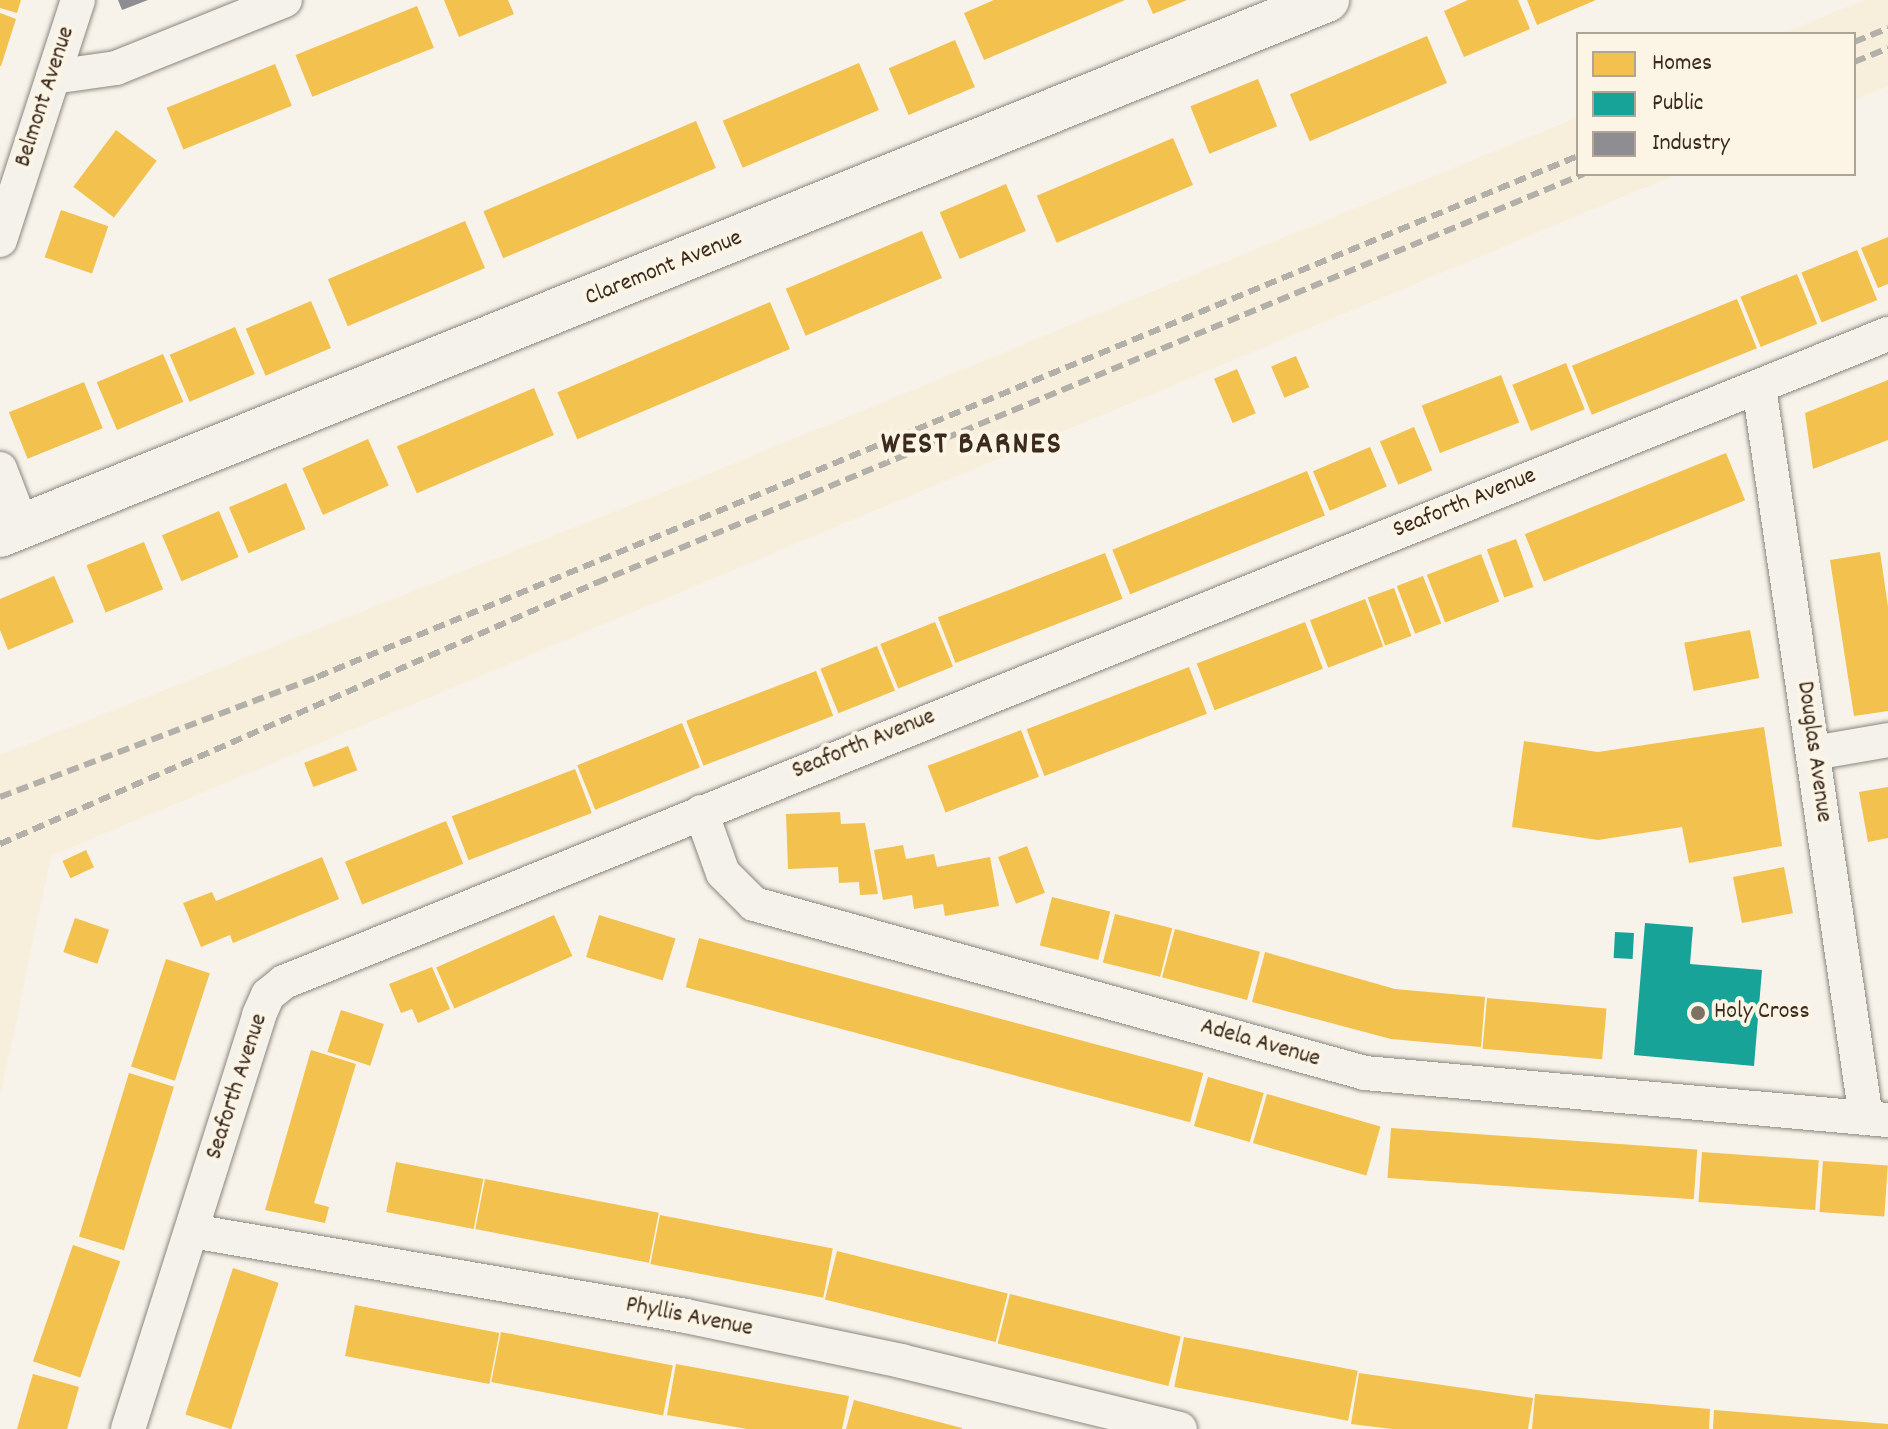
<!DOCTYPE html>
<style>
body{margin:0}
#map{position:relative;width:1888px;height:1429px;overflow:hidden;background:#f7f3ea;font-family:Dekko,sans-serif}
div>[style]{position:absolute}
.built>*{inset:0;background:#f7eedc}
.homes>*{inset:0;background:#f2c14e;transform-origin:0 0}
.public>*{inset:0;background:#17a398;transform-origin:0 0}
.industry>*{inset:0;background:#8d8d92}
.roads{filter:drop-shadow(0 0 2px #8b867f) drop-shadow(0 0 2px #8b867f)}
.street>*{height:34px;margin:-17px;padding:0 17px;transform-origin:17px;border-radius:17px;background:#f5f2ec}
.secondary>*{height:44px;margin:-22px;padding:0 22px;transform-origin:22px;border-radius:22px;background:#f5f2ec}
.rail>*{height:6px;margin-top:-3px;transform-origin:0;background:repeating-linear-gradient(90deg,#b3afa9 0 12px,transparent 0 18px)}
.dots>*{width:22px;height:22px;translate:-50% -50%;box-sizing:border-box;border:4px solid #fcf5e5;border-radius:50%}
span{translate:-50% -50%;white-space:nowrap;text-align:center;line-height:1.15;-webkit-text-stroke:8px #fcf5e5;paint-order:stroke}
.street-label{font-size:24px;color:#3b2a1e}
.poi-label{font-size:24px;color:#3b2a1e}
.left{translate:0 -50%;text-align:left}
.district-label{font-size:32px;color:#3b2a1e;font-weight:700;letter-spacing:2px}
.legend{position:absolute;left:1576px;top:32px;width:280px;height:144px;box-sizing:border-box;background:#fcf5e5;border:2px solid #afa495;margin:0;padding:10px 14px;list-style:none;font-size:24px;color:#3b2a1e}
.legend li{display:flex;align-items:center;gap:16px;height:40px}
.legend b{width:40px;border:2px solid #afa495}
</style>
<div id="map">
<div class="built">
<i style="clip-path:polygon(1864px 0,1888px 0,1888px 86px,1854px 100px,1854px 34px,1781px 34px)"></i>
<i style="clip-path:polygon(1578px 117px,1578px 174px,1677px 174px,51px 856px,0 1097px,0 755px,681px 485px)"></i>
</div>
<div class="homes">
<i style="clip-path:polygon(0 0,21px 0,17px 13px,0 8px)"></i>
<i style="clip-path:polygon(444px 0,508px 0,514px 14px,459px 37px)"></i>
<i style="clip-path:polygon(994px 0,1125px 0,984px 60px,964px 13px)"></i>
<i style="clip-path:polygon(1147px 0,1187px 0,1153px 14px)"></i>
<i style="clip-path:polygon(1468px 0,1518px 0,1530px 29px,1464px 57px,1444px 11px)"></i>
<i style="clip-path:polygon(1527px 0,1596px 0,1537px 25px)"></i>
<i style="left:417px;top:6px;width:45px;height:131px;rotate:68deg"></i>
<i style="clip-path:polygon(0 13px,16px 19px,1px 66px,0 66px)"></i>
<i style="left:1427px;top:36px;width:51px;height:149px;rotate:67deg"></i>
<i style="left:955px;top:40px;width:51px;height:72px;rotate:67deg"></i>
<i style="left:859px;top:63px;width:51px;height:148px;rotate:67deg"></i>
<i style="left:275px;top:64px;width:45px;height:117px;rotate:68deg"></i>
<i style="left:1258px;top:79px;width:51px;height:73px;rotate:68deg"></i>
<i style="left:696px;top:121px;width:51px;height:231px;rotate:67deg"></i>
<i style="left:116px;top:130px;width:51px;height:71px;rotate:37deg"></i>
<i style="left:1173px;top:138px;width:51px;height:148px;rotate:67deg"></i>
<i style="left:1006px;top:184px;width:51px;height:72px;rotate:67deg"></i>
<i style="left:61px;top:210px;width:50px;height:50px;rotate:19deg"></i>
<i style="left:465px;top:221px;width:51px;height:149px;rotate:67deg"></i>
<i style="left:922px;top:231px;width:51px;height:148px;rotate:67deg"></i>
<i style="clip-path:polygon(1888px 237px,1888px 284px,1878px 288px,1861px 248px)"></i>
<i style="left:1857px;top:250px;width:54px;height:60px;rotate:68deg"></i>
<i style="left:1797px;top:274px;width:54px;height:61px;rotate:68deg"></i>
<i style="left:1737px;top:299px;width:53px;height:178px;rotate:68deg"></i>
<i style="left:311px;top:301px;width:51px;height:71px;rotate:67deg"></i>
<i style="left:770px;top:302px;width:51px;height:231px;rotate:67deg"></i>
<i style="left:235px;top:327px;width:51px;height:71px;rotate:67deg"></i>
<i style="left:163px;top:354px;width:52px;height:72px;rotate:67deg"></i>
<i style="left:1296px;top:356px;width:34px;height:27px;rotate:67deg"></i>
<i style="left:1566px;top:363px;width:50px;height:58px;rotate:68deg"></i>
<i style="left:1237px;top:369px;width:48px;height:25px;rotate:67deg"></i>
<i style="left:1501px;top:375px;width:51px;height:85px;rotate:69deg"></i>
<i style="clip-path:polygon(1888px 380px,1888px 440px,1813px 469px,1805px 413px)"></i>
<i style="left:84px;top:382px;width:50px;height:81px;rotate:68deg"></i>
<i style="left:534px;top:388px;width:51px;height:149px;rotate:67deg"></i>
<i style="left:1414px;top:427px;width:47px;height:37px;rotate:67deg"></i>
<i style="left:368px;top:439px;width:51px;height:72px;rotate:66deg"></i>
<i style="left:1370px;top:447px;width:43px;height:62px;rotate:67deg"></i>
<i style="left:1726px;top:453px;width:51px;height:217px;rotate:68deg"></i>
<i style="left:1307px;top:471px;width:48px;height:210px;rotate:68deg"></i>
<i style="left:286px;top:483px;width:50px;height:62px;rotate:67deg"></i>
<i style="left:219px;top:511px;width:50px;height:62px;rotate:67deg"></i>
<i style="left:1516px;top:539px;width:51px;height:31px;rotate:70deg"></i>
<i style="left:144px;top:542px;width:51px;height:62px;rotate:68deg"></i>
<i style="clip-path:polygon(1880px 552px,1888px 607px,1888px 711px,1854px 716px,1830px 560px)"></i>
<i style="left:1105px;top:553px;width:49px;height:179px;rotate:69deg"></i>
<i style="left:1481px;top:554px;width:51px;height:58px;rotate:69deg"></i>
<i style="clip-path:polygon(54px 576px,74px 622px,8px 650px,0 630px,0 599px)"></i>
<i style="left:1423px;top:576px;width:51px;height:28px;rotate:69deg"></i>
<i style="left:1394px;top:588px;width:51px;height:28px;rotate:70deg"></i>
<i style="left:1365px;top:599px;width:51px;height:59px;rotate:69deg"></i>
<i style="left:935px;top:622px;width:48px;height:59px;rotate:68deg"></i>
<i style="left:1305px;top:622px;width:50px;height:116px;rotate:69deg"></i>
<i style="left:1750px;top:630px;width:49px;height:67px;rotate:79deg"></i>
<i style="left:877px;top:646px;width:48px;height:61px;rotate:68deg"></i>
<i style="left:1189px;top:667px;width:50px;height:174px;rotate:69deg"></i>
<i style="left:816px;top:671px;width:48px;height:139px;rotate:69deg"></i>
<i style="left:682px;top:723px;width:48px;height:113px;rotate:68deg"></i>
<i style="clip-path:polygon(1764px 727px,1782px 846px,1689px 863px,1682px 827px,1598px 840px,1512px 827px,1524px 741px,1598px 752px)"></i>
<i style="left:1021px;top:730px;width:50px;height:100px;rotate:69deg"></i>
<i style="left:348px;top:746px;width:26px;height:47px;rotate:69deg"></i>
<i style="left:575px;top:769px;width:47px;height:132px;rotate:69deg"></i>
<i style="clip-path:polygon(1888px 787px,1888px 838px,1868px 842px,1859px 792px)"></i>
<i style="clip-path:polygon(840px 812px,841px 824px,865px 823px,878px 894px,860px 895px,859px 882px,839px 883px,838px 867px,788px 869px,786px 814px)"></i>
<i style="left:446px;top:821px;width:46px;height:109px;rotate:68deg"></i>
<i style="clip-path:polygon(903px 845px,906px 859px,934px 854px,937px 867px,990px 857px,999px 906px,945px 916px,943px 904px,914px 909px,912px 895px,883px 900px,874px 850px)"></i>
<i style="left:1027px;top:846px;width:50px;height:31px;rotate:69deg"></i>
<i style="left:86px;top:850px;width:19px;height:26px;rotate:65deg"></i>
<i style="clip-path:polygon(322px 857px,339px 899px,233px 943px,230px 935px,201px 947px,183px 903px,212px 892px,216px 901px)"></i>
<i style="left:1784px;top:867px;width:47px;height:52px;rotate:79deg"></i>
<i style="left:1052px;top:897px;width:60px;height:50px;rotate:14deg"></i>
<i style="left:1115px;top:914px;width:59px;height:50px;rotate:14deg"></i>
<i style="left:554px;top:915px;width:45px;height:129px;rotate:66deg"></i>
<i style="left:599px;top:915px;width:80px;height:44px;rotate:17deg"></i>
<i style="left:75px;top:918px;width:36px;height:36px;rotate:19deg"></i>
<i style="left:1175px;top:929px;width:88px;height:50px;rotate:15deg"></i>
<i style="left:699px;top:938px;width:522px;height:51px;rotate:15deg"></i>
<i style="clip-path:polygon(1265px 952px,1395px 989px,1485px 997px,1481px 1047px,1391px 1039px,1252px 1002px)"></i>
<i style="left:166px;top:959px;width:46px;height:113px;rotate:18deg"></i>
<i style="clip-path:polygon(432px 967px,450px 1009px,418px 1023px,412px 1009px,401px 1013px,389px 984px)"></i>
<i style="left:1487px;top:998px;width:120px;height:51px;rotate:5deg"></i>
<i style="left:341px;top:1010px;width:45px;height:44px;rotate:18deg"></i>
<i style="clip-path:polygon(311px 1050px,356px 1064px,314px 1203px,329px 1207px,325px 1223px,265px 1210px)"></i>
<i style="left:129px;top:1073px;width:47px;height:171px;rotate:17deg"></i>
<i style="left:1208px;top:1077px;width:58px;height:51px;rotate:16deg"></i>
<i style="left:1267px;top:1094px;width:118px;height:51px;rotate:16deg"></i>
<i style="left:1391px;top:1128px;width:307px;height:50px;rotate:4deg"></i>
<i style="left:1702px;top:1152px;width:117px;height:50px;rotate:4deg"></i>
<i style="left:1823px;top:1161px;width:65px;height:51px;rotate:4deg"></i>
<i style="left:396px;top:1162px;width:89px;height:51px;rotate:11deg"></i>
<i style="left:485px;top:1179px;width:177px;height:51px;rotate:11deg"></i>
<i style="left:660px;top:1215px;width:176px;height:50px;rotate:11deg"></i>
<i style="left:73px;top:1245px;width:50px;height:123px;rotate:19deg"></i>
<i style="left:837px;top:1251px;width:176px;height:50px;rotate:14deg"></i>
<i style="left:233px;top:1268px;width:48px;height:154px;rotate:18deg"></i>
<i style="left:1010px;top:1294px;width:176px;height:51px;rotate:14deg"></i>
<i style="left:355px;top:1305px;width:147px;height:52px;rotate:11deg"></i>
<i style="left:501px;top:1332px;width:175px;height:51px;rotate:11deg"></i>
<i style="left:1184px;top:1337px;width:177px;height:51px;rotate:11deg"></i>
<i style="clip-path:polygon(676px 1364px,849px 1396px,842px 1429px,747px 1429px,667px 1415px)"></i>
<i style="clip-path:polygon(1359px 1373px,1533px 1398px,1528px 1429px,1392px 1429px,1351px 1424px)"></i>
<i style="clip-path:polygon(33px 1374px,79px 1387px,67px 1429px,17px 1429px)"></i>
<i style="clip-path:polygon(1535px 1394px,1710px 1409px,1709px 1429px,1532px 1429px)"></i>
<i style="clip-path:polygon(854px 1400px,962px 1428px,962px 1429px,846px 1429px)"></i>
<i style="clip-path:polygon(1714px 1410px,1888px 1424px,1888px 1429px,1713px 1429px)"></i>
</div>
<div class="public">
<i style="clip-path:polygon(1645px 923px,1693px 927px,1690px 964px,1762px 970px,1754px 1066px,1634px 1055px)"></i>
<i style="left:1615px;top:932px;width:19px;height:26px;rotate:3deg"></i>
</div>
<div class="industry">
<i style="clip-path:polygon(118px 0,148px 0,122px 10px)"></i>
</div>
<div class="roads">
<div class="street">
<i style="left:53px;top:77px;width:64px;rotate:-8.1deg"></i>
<i style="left:116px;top:68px;width:182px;rotate:-21.9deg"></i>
<i style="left:0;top:240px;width:252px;rotate:-72deg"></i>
<i style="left:1759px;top:387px;width:739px;rotate:81.67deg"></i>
<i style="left:0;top:469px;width:61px;rotate:68.9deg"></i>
<i style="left:1813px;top:753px;width:76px;rotate:-9.8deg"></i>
<i style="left:701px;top:812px;width:65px;rotate:70.2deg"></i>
<i style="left:723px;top:873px;width:44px;rotate:45deg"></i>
<i style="left:754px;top:904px;width:634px;rotate:15.46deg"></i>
<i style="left:1365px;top:1073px;width:525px;rotate:5.14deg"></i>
<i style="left:192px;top:1231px;width:501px;rotate:9.76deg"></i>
<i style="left:686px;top:1316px;width:220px;rotate:11.8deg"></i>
<i style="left:901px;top:1361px;width:287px;rotate:13.7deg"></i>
<i style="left:128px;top:1429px;width:434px;rotate:-72.4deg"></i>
<i style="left:259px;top:1015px;width:22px;rotate:-66deg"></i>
<i style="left:268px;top:995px;width:21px;rotate:-39deg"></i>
<i style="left:284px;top:982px;width:1730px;rotate:-22deg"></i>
</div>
<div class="secondary">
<i style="left:0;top:535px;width:1431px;rotate:-21.96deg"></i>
</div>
</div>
<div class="rail">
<i style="left:1854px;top:42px;width:37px;rotate:-22deg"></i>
<i style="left:1854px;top:62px;width:37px;rotate:-22deg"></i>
<i style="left:0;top:797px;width:339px;rotate:-20.7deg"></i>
<i style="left:317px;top:677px;width:1364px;rotate:-22.45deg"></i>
<i style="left:0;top:844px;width:651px;rotate:-23.65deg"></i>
<i style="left:596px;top:583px;width:1069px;rotate:-22.49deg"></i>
</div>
<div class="dots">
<i style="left:1698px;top:1013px;background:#7d7065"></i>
</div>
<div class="street-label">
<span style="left:46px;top:97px;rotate:-72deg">Belmont Avenue</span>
<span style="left:664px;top:269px;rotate:-22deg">Claremont Avenue</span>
<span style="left:1465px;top:504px;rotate:-22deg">Seaforth Avenue</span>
<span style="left:864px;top:745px;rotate:-22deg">Seaforth Avenue</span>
<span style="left:1813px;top:752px;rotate:82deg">Douglas Avenue</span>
<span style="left:1260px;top:1044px;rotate:16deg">Adela Avenue</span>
<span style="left:238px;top:1087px;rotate:-72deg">Seaforth Avenue</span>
<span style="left:689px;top:1318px;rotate:11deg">Phyllis Avenue</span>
</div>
<div class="poi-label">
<span class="left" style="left:1714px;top:1013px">Holy Cross</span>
</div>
<div class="district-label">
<span style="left:972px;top:446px">WEST BARNES</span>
</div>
<ul class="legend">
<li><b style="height:22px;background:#f2c14e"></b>Homes</li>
<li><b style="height:22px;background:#17a398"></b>Public</li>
<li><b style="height:22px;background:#8d8d92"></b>Industry</li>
</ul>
</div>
